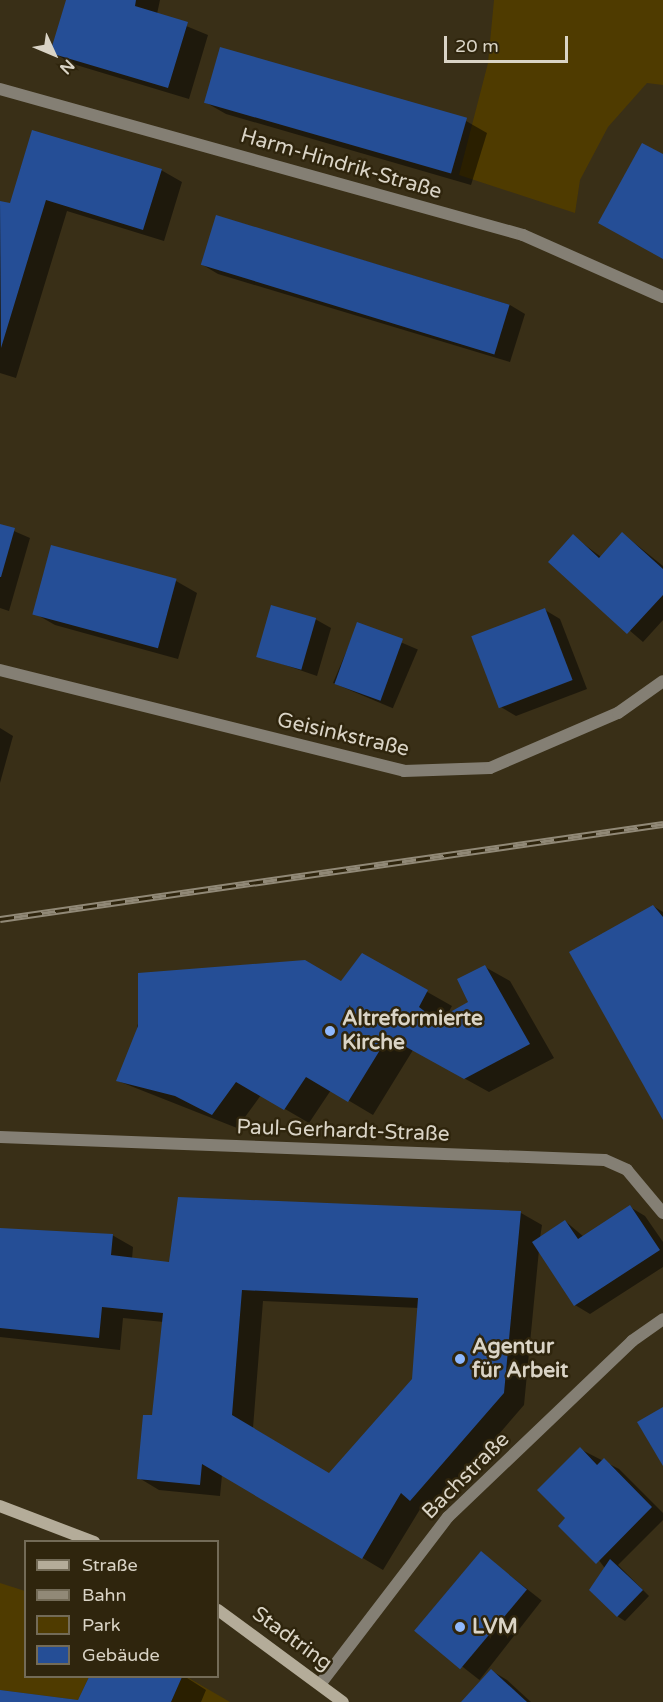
<!DOCTYPE html>
<meta charset="utf-8">
<style>
body{margin:0}
#map{position:relative;width:663px;height:1702px;overflow:hidden;background:#392f17;font-family:"Varela Round",sans-serif}
div>[style]{position:absolute}
.green>*{inset:0;background:#4f3b00}
.shadow>*{inset:0;background:#0007;transform-origin:0 0}
.building>*{inset:0;background:#254e96;transform-origin:0 0}
.street>*{height:12px;margin:-6px;padding:0 6px;transform-origin:6px;border-radius:6px;background:#847f74}
.secondary>*{height:12px;margin:-6px;padding:0 6px;transform-origin:6px;border-radius:6px;background:#b4ac99}
.rail>*{height:7px;margin-top:-3.5px;transform-origin:0;background:repeating-linear-gradient(90deg,#2f250d 0 14px,#918977 0 28px);box-sizing:border-box;border-block:2px solid #918977}
.dots>*{width:16px;height:16px;translate:-50% -50%;box-sizing:border-box;border:3px solid #2f250d;border-radius:50%}
span{translate:-50% -50%;white-space:nowrap;text-align:center;line-height:1.15;-webkit-text-stroke:5px #2f250d;paint-order:stroke}
.street-label{font-size:21px;color:#dad4c6}
.poi-label{font-size:21px;color:#dad4c6;font-weight:700}
.left{translate:0 -50%;text-align:left}
.legend{position:absolute;left:24px;top:1540px;width:195px;height:138px;box-sizing:border-box;background:#2f250d;border:2px solid #736b57;margin:0;padding:8px 10px;list-style:none;font-size:18px;color:#dad4c6}
.legend li{display:flex;align-items:center;gap:12px;height:30px}
.legend b{width:30px;border:2px solid #736b57}
.north{position:absolute;left:24px;top:24px;width:60px;height:60px;-webkit-text-stroke:4px #2f250d;paint-order:stroke;rotate:134deg;font-size:16px;font-weight:700;line-height:24px;text-align:center;color:#dad4c6}
.north::after{content:'';display:block;margin:auto;width:21px;height:27px;background:#dad4c6;clip-path:polygon(50% 0,100% 100%,50% 72%,0 100%)}
.scale{position:absolute;left:444px;top:36px;width:124px;height:27px;box-sizing:border-box;border:3px solid #dad4c6;border-top:0;padding-left:8px;font-size:18px;line-height:21px;white-space:nowrap;color:#dad4c6;-webkit-text-stroke:4px #2f250d;paint-order:stroke}
</style>
<div id="map">
<div class="green">
<i style="clip-path:polygon(494px 0,663px 0,663px 85px,647px 83px,608px 127px,580px 180px,575px 213px,459px 175px,488px 63px)"></i>
<i style="clip-path:polygon(0 1583px,25px 1591px,26px 1676px,89px 1677px,78px 1700px,0 1690px)"></i>
<i style="clip-path:polygon(182px 1676px,187px 1677px,230px 1702px,171px 1702px)"></i>
</div>
<div class="shadow">
<i style="clip-path:polygon(67px 0,160px 0,157px 14px,208px 35px,189px 99px,73px 64px,52px 52px)"></i>
<i style="clip-path:polygon(205px 102px,466px 121px,487px 133px,471px 185px,226px 114px)"></i>
<i style="clip-path:polygon(161px 170px,182px 182px,164px 241px,67px 211px,16px 378px,0 373px,0 202px,11px 205px)"></i>
<i style="clip-path:polygon(217px 216px,510px 305px,525px 314px,510px 362px,218px 274px,203px 265px)"></i>
<i style="clip-path:polygon(0 525px,30px 538px,9px 611px,0 608px)"></i>
<i style="clip-path:polygon(622px 533px,663px 566px,663px 620px,643px 642px,550px 562px,573px 536px,601px 557px)"></i>
<i style="clip-path:polygon(52px 547px,176px 581px,197px 593px,178px 659px,55px 625px,34px 613px)"></i>
<i style="clip-path:polygon(545px 610px,560px 619px,587px 689px,516px 716px,501px 707px)"></i>
<i style="clip-path:polygon(315px 619px,331px 628px,317px 676px,259px 656px)"></i>
<i style="left:358px;top:624px;width:65px;height:64px;rotate:23deg"></i>
<i style="clip-path:polygon(0 728px,13px 736px,0 783px)"></i>
<i style="clip-path:polygon(653px 906px,663px 912px,663px 1117px)"></i>
<i style="clip-path:polygon(362px 955px,452px 1006px,446px 1017px,470px 1003px,485px 967px,510px 981px,554px 1058px,489px 1092px,413px 1050px,373px 1115px,331px 1090px,309px 1123px,261px 1095px,237px 1128px,118px 1081px,132px 1054px,142px 1003px,341px 983px)"></i>
<i style="clip-path:polygon(evenodd,630px 1207px,645px 1216px,663px 1242px,663px 1267px,590px 1314px,575px 1305px,539px 1250px,524px 1405px,432px 1512px,422px 1506px,383px 1570px,222px 1475px,220px 1496px,159px 1490px,139px 1478px,154px 1417px,164px 1322px,123px 1318px,120px 1350px,0 1337px,0 1229px,112px 1235px,133px 1247px,132px 1259px,171px 1263px,521px 1213px,542px 1225px,540px 1238px,565px 1221px,584px 1237px,630px 1207px,263px 1301px,419px 1308px,413px 1379px,330px 1475px,253px 1428px,263px 1301px)"></i>
<i style="clip-path:polygon(580px 1449px,619px 1469px,663px 1513px,663px 1520px,618px 1565px,649px 1596px,625px 1621px,617px 1616px,604px 1567px,567px 1518px)"></i>
<i style="left:481px;top:1553px;width:77px;height:101px;rotate:38deg"></i>
<i style="clip-path:polygon(492px 1671px,507px 1680px,531px 1702px,464px 1702px)"></i>
<i style="clip-path:polygon(90px 1676px,184px 1676px,206px 1690px,201px 1702px,0 1702px,0 1691px,79px 1702px)"></i>
</div>
<div class="building">
<i style="clip-path:polygon(66px 0,136px 0,135px 6px,188px 22px,168px 88px,50px 53px)"></i>
<i style="left:220px;top:47px;width:257px;height:58px;rotate:16deg"></i>
<i style="clip-path:polygon(32px 130px,162px 169px,143px 230px,46px 200px,1px 348px,0 201px,10px 203px)"></i>
<i style="clip-path:polygon(642px 143px,663px 154px,663px 259px,598px 223px)"></i>
<i style="left:216px;top:215px;width:307px;height:52px;rotate:17deg"></i>
<i style="clip-path:polygon(0 524px,15px 528px,1px 577px,0 577px)"></i>
<i style="clip-path:polygon(622px 532px,663px 569px,663px 595px,627px 634px,548px 562px,573px 534px,599px 558px)"></i>
<i style="left:51px;top:545px;width:130px;height:72px;rotate:15deg"></i>
<i style="left:271px;top:605px;width:47px;height:54px;rotate:16deg"></i>
<i style="left:545px;top:608px;width:77px;height:79px;rotate:69deg"></i>
<i style="left:357px;top:622px;width:49px;height:66px;rotate:20deg"></i>
<i style="clip-path:polygon(653px 905px,663px 917px,663px 1120px,569px 952px)"></i>
<i style="clip-path:polygon(362px 953px,428px 990px,419px 1007px,436px 1020px,468px 1002px,457px 979px,485px 965px,530px 1044px,464px 1079px,388px 1037px,348px 1102px,306px 1077px,284px 1110px,236px 1082px,212px 1115px,175px 1096px,116px 1081px,138px 1026px,138px 973px,305px 960px,341px 981px)"></i>
<i style="clip-path:polygon(evenodd,178px 1197px,521px 1211px,504px 1393px,410px 1501px,401px 1493px,362px 1559px,202px 1464px,200px 1485px,137px 1479px,143px 1415px,152px 1415px,163px 1313px,102px 1307px,99px 1338px,0 1328px,0 1228px,113px 1234px,111px 1255px,169px 1262px,178px 1197px,242px 1290px,418px 1298px,412px 1379px,329px 1473px,232px 1415px,242px 1290px)"></i>
<i style="clip-path:polygon(630px 1205px,660px 1250px,574px 1306px,532px 1242px,565px 1220px,578px 1239px)"></i>
<i style="clip-path:polygon(663px 1407px,663px 1466px,637px 1422px)"></i>
<i style="clip-path:polygon(580px 1447px,597px 1465px,604px 1458px,652px 1507px,596px 1564px,558px 1526px,565px 1518px,537px 1490px)"></i>
<i style="left:481px;top:1551px;width:60px;height:104px;rotate:40deg"></i>
<i style="clip-path:polygon(610px 1559px,643px 1590px,617px 1617px,589px 1590px)"></i>
<i style="clip-path:polygon(491px 1669px,527px 1702px,461px 1702px)"></i>
<i style="clip-path:polygon(89px 1677px,182px 1677px,171px 1702px,0 1702px,0 1690px,78px 1700px)"></i>
</div>
<div class="street">
<i style="left:0;top:89px;width:543px;rotate:15.6deg"></i>
<i style="left:523px;top:235px;width:153px;rotate:23.9deg"></i>
<i style="left:0;top:670px;width:416px;rotate:14deg"></i>
<i style="left:404px;top:771px;width:86px;rotate:-2deg"></i>
<i style="left:490px;top:768px;width:139px;rotate:-23.3deg"></i>
<i style="left:618px;top:713px;width:55px;rotate:-35.4deg"></i>
<i style="left:0;top:1137px;width:605px;rotate:2.18deg"></i>
<i style="left:605px;top:1160px;width:24px;rotate:24deg"></i>
<i style="left:627px;top:1170px;width:56px;rotate:50.1deg"></i>
<i style="left:321px;top:1683px;width:209px;rotate:-52.6deg"></i>
<i style="left:448px;top:1517px;width:255px;rotate:-43.7deg"></i>
<i style="left:632px;top:1341px;width:38px;rotate:-35deg"></i>
</div>
<div class="secondary">
<i style="left:0;top:1506px;width:101px;rotate:21deg"></i>
<i style="left:218px;top:1610px;width:155px;rotate:36.4deg"></i>
</div>
<div class="rail">
<i style="left:0;top:919px;width:670px;rotate:-8.15deg"></i>
</div>
<div class="dots">
<i style="left:330px;top:1031px;background:#8fb8fd"></i>
<i style="left:460px;top:1359px;background:#8fb8fd"></i>
<i style="left:460px;top:1627px;background:#8fb8fd"></i>
</div>
<div class="street-label">
<span style="left:341px;top:164px;rotate:16deg">Harm-Hindrik-Straße</span>
<span style="left:343px;top:735px;rotate:13deg">Geisinkstraße</span>
<span style="left:343px;top:1131px;rotate:2deg">Paul-Gerhardt-Straße</span>
<span style="left:466px;top:1476px;rotate:-45deg">Bachstraße</span>
<span style="left:292px;top:1639px;rotate:36deg">Stadtring</span>
</div>
<div class="poi-label">
<span class="left" style="left:342px;top:1031px">Altreformierte<br>Kirche</span>
<span class="left" style="left:472px;top:1359px">Agentur<br>für Arbeit</span>
<span class="left" style="left:472px;top:1627px">LVM</span>
</div>
<ul class="legend">
<li><b style="height:8px;background:#b4ac99"></b>Straße</li>
<li><b style="height:8px;background:#918977"></b>Bahn</li>
<li><b style="height:16px;background:#4f3b00"></b>Park</li>
<li><b style="height:16px;background:#254e96"></b>Gebäude</li>
</ul>
<div class="north">N</div>
<div class="scale">20 m</div>
</div>
